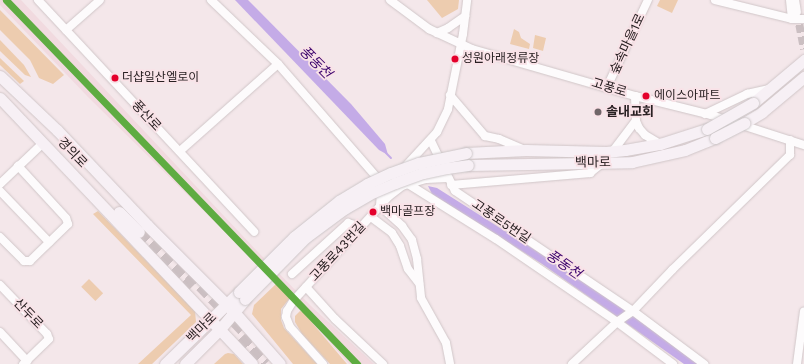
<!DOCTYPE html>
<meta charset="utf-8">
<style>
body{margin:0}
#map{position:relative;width:804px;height:364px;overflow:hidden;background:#f4e7ea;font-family:"Work Sans","Noto Sans KR",sans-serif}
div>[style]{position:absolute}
.built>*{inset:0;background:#f1dadf}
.green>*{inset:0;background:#edccaf;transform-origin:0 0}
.water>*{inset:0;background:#c4abe7}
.stream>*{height:2px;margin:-1px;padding:0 1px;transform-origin:1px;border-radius:1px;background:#c4abe7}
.minor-tunnel>*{height:8px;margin-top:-4px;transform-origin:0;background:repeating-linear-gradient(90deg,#cbbfc2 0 8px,transparent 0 12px)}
.major-tunnel>*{height:11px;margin-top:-5.5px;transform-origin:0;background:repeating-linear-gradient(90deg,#cbbfc2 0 11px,transparent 0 16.5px)}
.roads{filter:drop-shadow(0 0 1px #d0c6c8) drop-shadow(0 0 1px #d0c6c8)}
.minor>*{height:8px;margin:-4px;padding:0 4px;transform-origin:4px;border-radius:4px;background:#fdfbfc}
.major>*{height:11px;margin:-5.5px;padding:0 5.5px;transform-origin:5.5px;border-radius:5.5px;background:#f7f0f5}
.bridges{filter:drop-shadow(0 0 1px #ccc6c8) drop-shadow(0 0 1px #ccc6c8)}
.major-bridge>*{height:11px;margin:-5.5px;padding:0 5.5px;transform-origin:5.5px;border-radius:5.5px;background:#f7f0f5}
.rail-1>*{height:7px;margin:-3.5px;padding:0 3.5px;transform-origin:3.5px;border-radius:3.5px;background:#5eac41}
.dots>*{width:11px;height:11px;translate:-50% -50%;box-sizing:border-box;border:2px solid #f9e2e7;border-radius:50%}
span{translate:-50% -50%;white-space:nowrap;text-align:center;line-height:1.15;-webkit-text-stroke:3.5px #f9e2e7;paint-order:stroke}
.bus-label{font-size:12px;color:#292123}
.left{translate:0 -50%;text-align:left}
.street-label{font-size:13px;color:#292123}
.poi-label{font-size:13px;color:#292123;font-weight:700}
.water-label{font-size:14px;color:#3c046d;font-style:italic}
</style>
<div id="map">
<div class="built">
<i style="clip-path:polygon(0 0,21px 0,257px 251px,311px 306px,374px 364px,349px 364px,274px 280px,88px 97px,0 5px)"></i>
</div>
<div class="green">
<i style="clip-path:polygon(427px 0,459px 0,458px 9px,442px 18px)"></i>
<i style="clip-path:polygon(660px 0,678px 0,672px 13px,657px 6px)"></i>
<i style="clip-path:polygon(0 10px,64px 75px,53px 84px,39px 78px,30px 60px,0 30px)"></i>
<i style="clip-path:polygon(514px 29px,519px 32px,521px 38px,530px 44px,529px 49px,510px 44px)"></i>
<i style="clip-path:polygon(535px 35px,546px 38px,543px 51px,533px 48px)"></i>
<i style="clip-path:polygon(0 40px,24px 65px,31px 77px,25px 75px,0 51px)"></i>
<i style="clip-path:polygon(0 58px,24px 81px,20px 84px,0 65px)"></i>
<i style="clip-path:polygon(98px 211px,195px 311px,196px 322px,152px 364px,138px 364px,191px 315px,93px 214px)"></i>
<i style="left:89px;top:279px;width:20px;height:11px;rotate:45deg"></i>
<i style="clip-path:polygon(276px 284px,290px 298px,281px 309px,281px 320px,284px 328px,317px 364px,293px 364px,252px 314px,254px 305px)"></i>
<i style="clip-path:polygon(300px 311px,303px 312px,347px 364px,330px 364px,302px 334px,295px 322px,295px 316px)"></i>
<i style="clip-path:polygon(228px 353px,234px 354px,243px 364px,214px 364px,225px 354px)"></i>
</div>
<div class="water">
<i style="clip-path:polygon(235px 0,248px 0,351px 104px,385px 144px,388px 155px,379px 150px)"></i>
<i style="clip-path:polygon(428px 186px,437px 188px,543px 255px,613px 301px,699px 364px,684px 364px,542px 264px,432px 194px)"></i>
</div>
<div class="stream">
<i style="left:386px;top:153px;width:7px;rotate:45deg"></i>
</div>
<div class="minor-tunnel">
<i style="left:797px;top:13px;width:37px;rotate:79deg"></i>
</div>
<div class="major-tunnel">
<i style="left:139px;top:232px;width:76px;rotate:45.5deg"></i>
<i style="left:189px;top:274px;width:91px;rotate:46.3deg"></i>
<i style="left:241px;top:337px;width:36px;rotate:48deg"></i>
</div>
<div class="roads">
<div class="minor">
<i style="left:38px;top:0;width:317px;rotate:47deg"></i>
<i style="left:211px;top:0;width:93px;rotate:43.7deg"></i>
<i style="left:278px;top:64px;width:147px;rotate:48.9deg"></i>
<i style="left:390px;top:0;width:49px;rotate:36.6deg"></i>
<i style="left:429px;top:29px;width:47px;rotate:24.9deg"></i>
<i style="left:472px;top:49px;width:170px;rotate:16.1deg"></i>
<i style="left:635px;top:96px;width:78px;rotate:14deg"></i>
<i style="left:711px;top:115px;width:98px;rotate:17.9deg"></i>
<i style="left:715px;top:0;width:79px;rotate:13.9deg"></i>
<i style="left:792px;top:19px;width:12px"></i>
<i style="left:790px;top:0;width:19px;rotate:84deg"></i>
<i style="left:795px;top:0;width:12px;rotate:81deg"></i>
<i style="left:66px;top:30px;width:45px;rotate:-41.4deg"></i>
<i style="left:437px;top:33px;width:12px;rotate:-24deg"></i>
<i style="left:448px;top:28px;width:21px;rotate:-35deg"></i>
<i style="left:607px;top:87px;width:96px;rotate:-64.8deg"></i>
<i style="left:450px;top:95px;width:54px;rotate:49.5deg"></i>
<i style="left:485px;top:136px;width:14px;rotate:12deg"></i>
<i style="left:499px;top:139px;width:26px;rotate:23deg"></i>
<i style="left:635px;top:96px;width:25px;rotate:88deg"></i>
<i style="left:636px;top:121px;width:8px;rotate:67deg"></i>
<i style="left:639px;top:128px;width:9px;rotate:49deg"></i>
<i style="left:645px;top:135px;width:17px;rotate:31deg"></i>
<i style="left:705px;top:114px;width:47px;rotate:-25.5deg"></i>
<i style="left:747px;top:94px;width:23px;rotate:-13deg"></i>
<i style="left:431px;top:141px;width:55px;rotate:64.4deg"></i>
<i style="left:455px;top:191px;width:215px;rotate:34deg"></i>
<i style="left:633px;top:311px;width:89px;rotate:36.7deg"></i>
<i style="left:180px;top:151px;width:131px;rotate:-41.6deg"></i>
<i style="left:613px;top:151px;width:38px;rotate:-53deg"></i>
<i style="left:404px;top:168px;width:49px;rotate:-47.5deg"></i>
<i style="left:437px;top:132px;width:25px;rotate:-64deg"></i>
<i style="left:448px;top:109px;width:76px;rotate:-78.7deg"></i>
<i style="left:463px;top:34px;width:34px;rotate:-83deg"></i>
<i style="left:401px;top:176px;width:7px;rotate:56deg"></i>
<i style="left:405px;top:182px;width:107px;rotate:32.1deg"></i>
<i style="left:496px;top:239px;width:147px;rotate:34.4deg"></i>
<i style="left:617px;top:322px;width:70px;rotate:36.9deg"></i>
<i style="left:447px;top:178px;width:21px;rotate:177deg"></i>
<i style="left:426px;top:179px;width:25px;rotate:164deg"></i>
<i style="left:402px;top:186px;width:16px;rotate:142deg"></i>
<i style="left:389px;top:196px;width:13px;rotate:132deg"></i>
<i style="left:380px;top:206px;width:30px;rotate:42deg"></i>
<i style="left:402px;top:226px;width:17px;rotate:54deg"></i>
<i style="left:412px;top:240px;width:20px;rotate:75deg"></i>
<i style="left:417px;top:259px;width:39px;rotate:84deg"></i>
<i style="left:421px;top:298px;width:51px;rotate:60.9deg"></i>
<i style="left:446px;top:343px;width:21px;rotate:79deg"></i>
<i style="left:0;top:184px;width:58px;rotate:-43.6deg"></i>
<i style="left:451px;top:185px;width:140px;rotate:-4.9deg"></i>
<i style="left:590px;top:173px;width:14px;rotate:-39deg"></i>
<i style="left:0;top:191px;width:71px;rotate:46.1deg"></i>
<i style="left:371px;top:217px;width:26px;rotate:37deg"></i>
<i style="left:392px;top:233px;width:15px;rotate:58deg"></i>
<i style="left:400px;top:246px;width:24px;rotate:71deg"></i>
<i style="left:408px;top:269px;width:18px;rotate:52deg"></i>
<i style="left:0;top:237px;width:34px;rotate:45deg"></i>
<i style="left:24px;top:261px;width:6px"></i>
<i style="left:30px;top:261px;width:53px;rotate:-44.2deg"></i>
<i style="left:68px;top:224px;width:6px;rotate:-108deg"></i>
<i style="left:66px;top:218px;width:71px;rotate:-132.7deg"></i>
<i style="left:292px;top:274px;width:76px;rotate:-42.3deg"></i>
<i style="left:348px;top:223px;width:15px;rotate:16deg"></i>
<i style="left:0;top:285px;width:68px;rotate:46.2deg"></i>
<i style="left:47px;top:334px;width:5px;rotate:68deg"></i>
<i style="left:49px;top:339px;width:36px;rotate:136deg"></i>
<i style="left:306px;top:287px;width:43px;rotate:47.8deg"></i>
<i style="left:335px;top:319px;width:66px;rotate:43.2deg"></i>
<i style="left:0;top:332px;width:40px;rotate:47deg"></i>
<i style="left:323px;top:364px;width:50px;rotate:-131.7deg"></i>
<i style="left:290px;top:327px;width:11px;rotate:-112deg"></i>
<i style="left:286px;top:317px;width:6px;rotate:-81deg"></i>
<i style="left:287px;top:311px;width:13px;rotate:-58deg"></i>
<i style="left:294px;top:300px;width:127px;rotate:-47.5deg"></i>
<i style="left:380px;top:206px;width:16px;rotate:-86deg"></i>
<i style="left:572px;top:364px;width:62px;rotate:-43deg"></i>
<i style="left:617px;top:322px;width:19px;rotate:-35deg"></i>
<i style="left:633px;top:311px;width:57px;rotate:-46.4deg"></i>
<i style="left:672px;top:270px;width:165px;rotate:-44.3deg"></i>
<i style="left:790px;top:155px;width:15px;rotate:-90deg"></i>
<i style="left:797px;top:364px;width:53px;rotate:-82.5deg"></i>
</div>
<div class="major">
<i style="left:0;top:76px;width:79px;rotate:43.5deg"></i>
<i style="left:57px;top:130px;width:131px;rotate:46.5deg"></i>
<i style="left:147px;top:225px;width:123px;rotate:45deg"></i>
<i style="left:234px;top:312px;width:69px;rotate:48.5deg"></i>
<i style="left:0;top:98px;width:366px;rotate:46.5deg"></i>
<i style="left:753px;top:103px;width:67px;rotate:-40.1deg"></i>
<i style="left:744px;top:123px;width:21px;rotate:-31deg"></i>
<i style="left:762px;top:112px;width:55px;rotate:-39.8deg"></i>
<i style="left:466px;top:153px;width:60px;rotate:-2.9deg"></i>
<i style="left:526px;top:150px;width:80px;rotate:1.4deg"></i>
<i style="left:606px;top:152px;width:19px;rotate:-6deg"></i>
<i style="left:625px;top:150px;width:36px;rotate:-10deg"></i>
<i style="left:660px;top:144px;width:49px;rotate:-17.7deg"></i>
<i style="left:468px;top:165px;width:164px;rotate:-1deg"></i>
<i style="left:632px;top:162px;width:54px;rotate:-12.8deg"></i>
<i style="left:685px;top:150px;width:32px;rotate:-22deg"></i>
<i style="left:119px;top:212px;width:28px;rotate:45deg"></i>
<i style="left:165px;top:364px;width:103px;rotate:-44.2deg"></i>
<i style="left:185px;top:364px;width:49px;rotate:-45deg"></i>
<i style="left:220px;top:329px;width:39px;rotate:-50deg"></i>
</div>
</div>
<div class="bridges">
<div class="major-bridge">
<i style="left:707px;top:129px;width:53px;rotate:-29.5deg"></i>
<i style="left:715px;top:138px;width:33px;rotate:-27deg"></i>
<i style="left:239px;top:292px;width:78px;rotate:-45deg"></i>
<i style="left:294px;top:237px;width:58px;rotate:-38.7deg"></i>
<i style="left:339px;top:201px;width:33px;rotate:-31deg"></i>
<i style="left:367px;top:184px;width:26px;rotate:-25deg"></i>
<i style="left:391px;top:173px;width:30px;rotate:-20deg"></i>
<i style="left:419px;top:163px;width:48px;rotate:-12deg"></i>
<i style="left:245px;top:299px;width:87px;rotate:-45.5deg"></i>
<i style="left:306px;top:237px;width:47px;rotate:-36.4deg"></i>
<i style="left:344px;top:209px;width:34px;rotate:-30deg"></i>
<i style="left:374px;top:192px;width:23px;rotate:-23deg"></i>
<i style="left:395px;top:183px;width:30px;rotate:-20deg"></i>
<i style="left:423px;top:173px;width:25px;rotate:-12deg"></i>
<i style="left:447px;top:168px;width:21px;rotate:-8deg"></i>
</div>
</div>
<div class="rail-1">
<i style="left:6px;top:0;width:506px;rotate:46.04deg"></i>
</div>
<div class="dots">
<i style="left:455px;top:59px;background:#e4002b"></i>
<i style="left:115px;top:78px;background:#e4002b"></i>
<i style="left:646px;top:96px;background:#e4002b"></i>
<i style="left:598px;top:112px;background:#706669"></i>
<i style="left:373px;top:212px;background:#e4002b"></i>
</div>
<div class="bus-label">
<span class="left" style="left:462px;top:59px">성원아래정류장</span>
<span class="left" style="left:122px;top:78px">더샵일산엘로이</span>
<span class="left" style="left:654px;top:96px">에이스아파트</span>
<span class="left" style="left:380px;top:212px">백마골프장</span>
</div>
<div class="street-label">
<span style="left:628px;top:44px;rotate:-65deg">숲속마을1로</span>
<span style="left:609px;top:88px;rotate:17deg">고풍로</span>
<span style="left:146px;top:116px;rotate:47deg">풍산로</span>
<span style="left:72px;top:153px;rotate:46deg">경의로</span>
<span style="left:593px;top:163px;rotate:-1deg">백마로</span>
<span style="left:501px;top:222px;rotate:34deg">고풍로5번길</span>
<span style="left:338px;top:252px;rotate:-47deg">고풍로43번길</span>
<span style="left:28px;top:314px;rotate:46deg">산두로</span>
<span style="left:202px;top:328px;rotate:-45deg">백마로</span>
</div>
<div class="poi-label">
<span class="left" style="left:606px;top:112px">솔내교회</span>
</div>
<div class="water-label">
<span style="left:316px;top:62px;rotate:45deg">풍동천</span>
<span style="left:564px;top:264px;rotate:35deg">풍동천</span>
</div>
</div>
